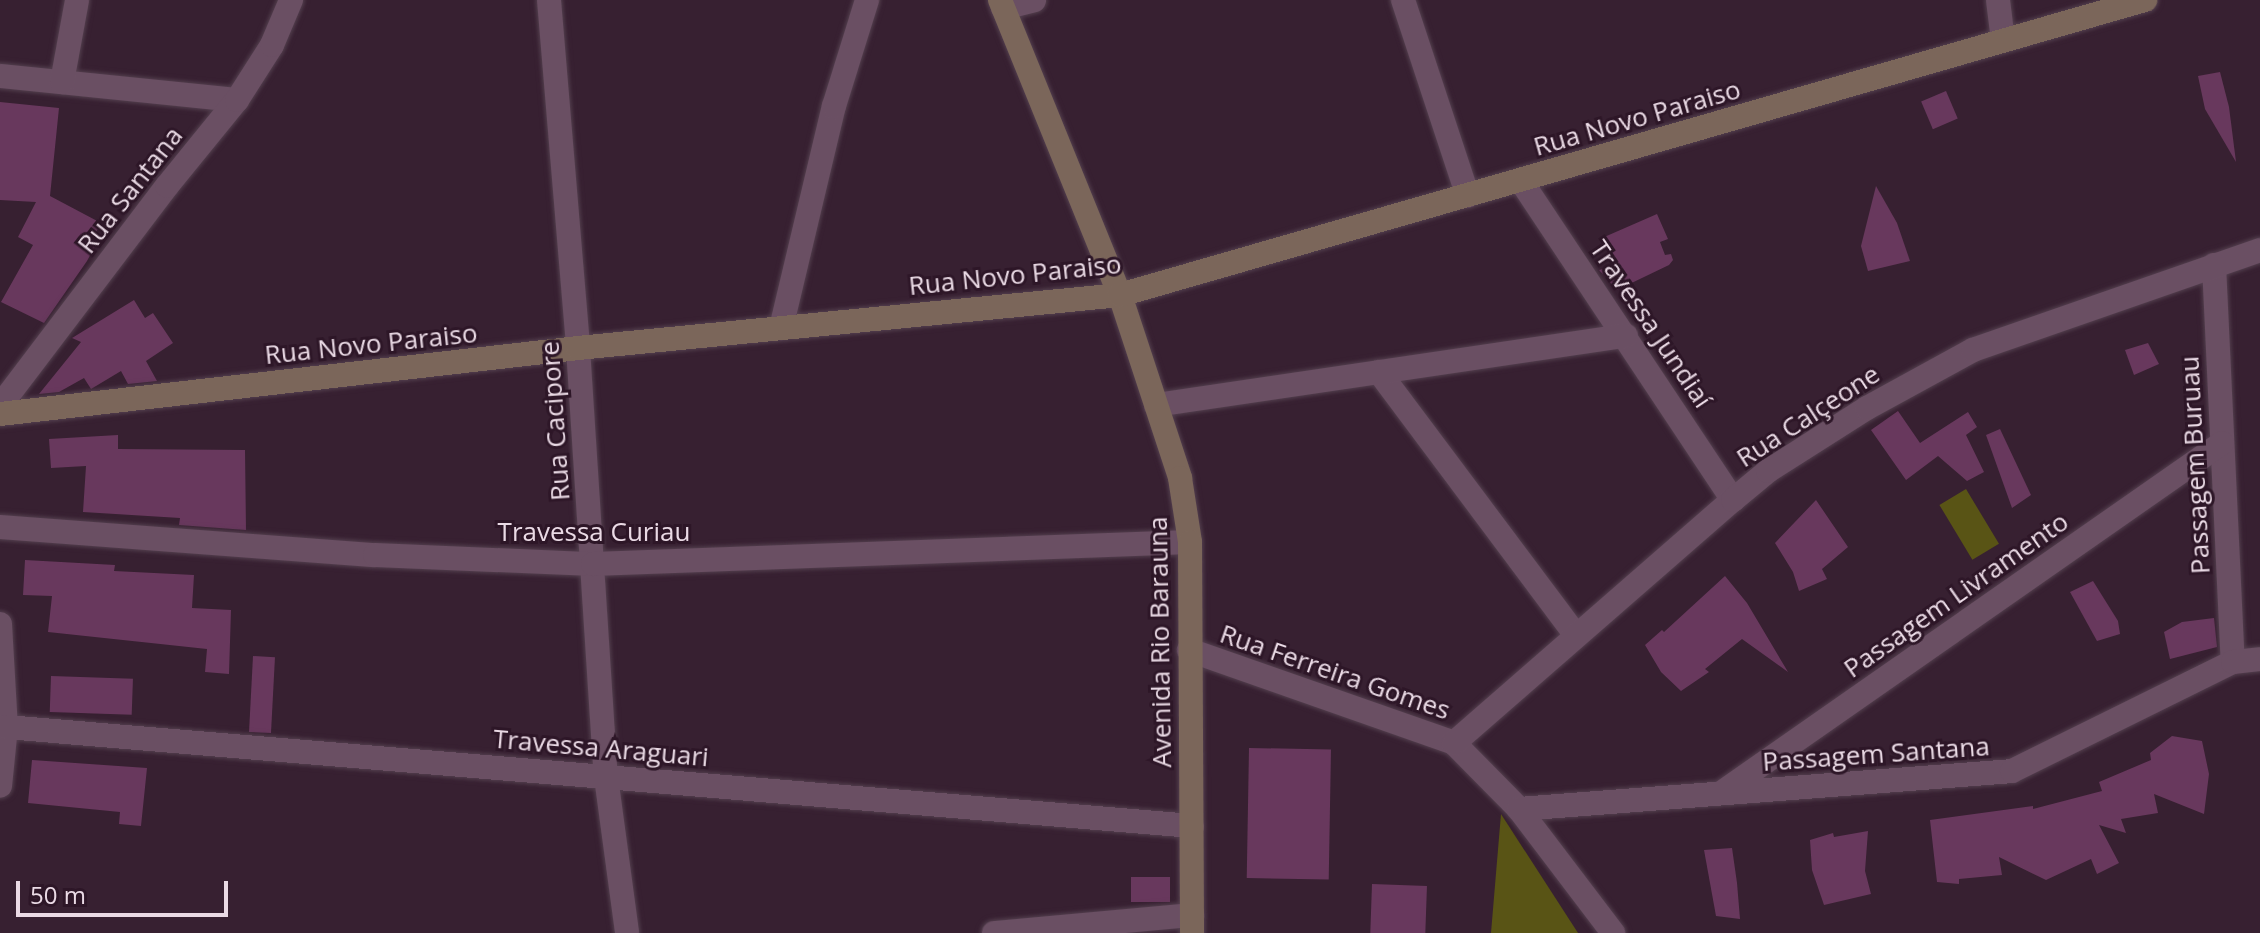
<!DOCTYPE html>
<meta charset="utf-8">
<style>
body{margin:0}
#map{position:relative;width:2260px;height:933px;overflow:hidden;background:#372031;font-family:"Open Sans",sans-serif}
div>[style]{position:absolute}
.green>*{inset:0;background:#595415;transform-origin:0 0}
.building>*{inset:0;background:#68385d;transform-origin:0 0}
.roads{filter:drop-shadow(0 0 2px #533f4e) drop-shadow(0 0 2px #533f4e)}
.street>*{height:24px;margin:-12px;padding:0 12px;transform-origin:12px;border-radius:12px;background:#6a4f63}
.secondary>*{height:24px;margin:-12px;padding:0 12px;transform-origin:12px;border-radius:12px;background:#7b665a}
span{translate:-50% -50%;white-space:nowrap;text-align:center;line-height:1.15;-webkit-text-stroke:6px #2d1627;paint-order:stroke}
.street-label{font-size:26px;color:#eadae5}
.scale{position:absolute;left:16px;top:881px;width:212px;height:36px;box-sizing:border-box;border:4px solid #eadae5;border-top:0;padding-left:10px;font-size:24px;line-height:28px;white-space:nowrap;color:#eadae5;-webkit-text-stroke:6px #2d1627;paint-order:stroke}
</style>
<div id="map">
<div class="green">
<i style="left:1966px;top:489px;width:64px;height:31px;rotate:59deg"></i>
<i style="clip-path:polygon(1501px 814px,1578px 933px,1491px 933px)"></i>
</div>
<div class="building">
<i style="clip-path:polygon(2220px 72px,2229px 107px,2236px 162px,2205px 109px,2198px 76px)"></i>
<i style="left:1946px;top:91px;width:30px;height:27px;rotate:67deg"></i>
<i style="clip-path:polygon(0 102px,59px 108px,50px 196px,101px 223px,90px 244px,95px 246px,87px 261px,44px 323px,1px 302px,33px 245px,18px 237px,36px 202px,0 200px)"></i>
<i style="clip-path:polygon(1876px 186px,1897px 223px,1910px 261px,1868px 271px,1861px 246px)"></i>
<i style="clip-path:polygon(1657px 214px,1668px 239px,1660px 242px,1665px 255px,1671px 254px,1673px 260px,1669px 265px,1617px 290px,1599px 270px,1614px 266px,1602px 238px)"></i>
<i style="clip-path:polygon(134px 300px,145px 318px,153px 313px,173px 343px,146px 361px,157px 381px,128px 384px,121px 371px,91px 389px,84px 378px,59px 392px,39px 394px,81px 342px,72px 338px)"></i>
<i style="clip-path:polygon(2148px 343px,2159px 364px,2134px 375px,2125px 350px)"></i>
<i style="clip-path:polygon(1898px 411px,1920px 443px,1968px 412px,1977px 427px,1966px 435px,1984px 472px,1967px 481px,1938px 456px,1906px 480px,1871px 430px)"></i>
<i style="clip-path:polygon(2000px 429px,2031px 495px,2012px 508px,1986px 435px)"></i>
<i style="clip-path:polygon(118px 435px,118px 449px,245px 450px,246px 530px,179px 525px,180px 518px,83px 512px,86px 466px,51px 468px,49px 439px)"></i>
<i style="clip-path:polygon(1816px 500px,1848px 547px,1822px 569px,1827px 579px,1799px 591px,1793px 572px,1775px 543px)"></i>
<i style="clip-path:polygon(25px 560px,115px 565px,114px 571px,194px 575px,192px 608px,231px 610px,229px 674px,205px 672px,207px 649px,48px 632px,52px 596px,23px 595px)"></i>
<i style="clip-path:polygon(1725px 576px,1747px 603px,1788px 672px,1742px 639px,1705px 669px,1709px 672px,1681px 691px,1661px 672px,1645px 645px,1662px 630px,1664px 632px)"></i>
<i style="clip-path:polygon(2093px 581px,2118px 621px,2120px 634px,2097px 641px,2070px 592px)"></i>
<i style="clip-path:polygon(2214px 618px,2217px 647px,2170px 659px,2164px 632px,2182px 622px)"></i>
<i style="left:253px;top:656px;width:22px;height:76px;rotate:3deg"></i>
<i style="left:51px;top:676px;width:82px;height:36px;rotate:2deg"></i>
<i style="clip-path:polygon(2172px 736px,2202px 741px,2209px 774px,2204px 814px,2154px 794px,2158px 813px,2121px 819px,2126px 833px,2099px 825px,2119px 863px,2097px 874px,2091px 859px,2046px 880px,1999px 857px,2002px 875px,1959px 879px,1959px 884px,1937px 882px,1930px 820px,2033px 806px,2033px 809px,2102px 791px,2099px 782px,2151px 760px,2150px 753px)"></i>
<i style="left:1249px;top:748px;width:82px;height:130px;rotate:1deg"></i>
<i style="clip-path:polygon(32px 760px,147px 768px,141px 826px,119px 824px,120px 812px,28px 803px)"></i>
<i style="clip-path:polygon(1868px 831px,1865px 871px,1871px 894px,1824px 905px,1812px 870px,1810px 840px,1833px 833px,1834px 837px)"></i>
<i style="clip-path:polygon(1732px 848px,1737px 883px,1740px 919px,1716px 916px,1704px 850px)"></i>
<i style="left:1170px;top:877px;width:25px;height:39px;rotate:90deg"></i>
<i style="left:1372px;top:884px;width:55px;height:49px;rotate:2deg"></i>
</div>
<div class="roads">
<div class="street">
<i style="left:549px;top:0;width:349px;rotate:85.2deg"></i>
<i style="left:578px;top:348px;width:430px;rotate:86.3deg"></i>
<i style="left:606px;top:777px;width:157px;rotate:82.3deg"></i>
<i style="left:1403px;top:0;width:206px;rotate:71.7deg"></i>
<i style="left:1998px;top:0;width:39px;rotate:83deg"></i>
<i style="left:1003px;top:8px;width:32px;rotate:-14deg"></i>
<i style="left:0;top:76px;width:238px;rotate:5.8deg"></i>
<i style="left:62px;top:82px;width:83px;rotate:-79.6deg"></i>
<i style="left:1521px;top:181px;width:383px;rotate:56.4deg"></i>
<i style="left:2214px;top:265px;width:397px;rotate:87.3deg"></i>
<i style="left:781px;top:328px;width:228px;rotate:-76.6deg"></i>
<i style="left:834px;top:106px;width:111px;rotate:-72.7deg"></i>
<i style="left:1379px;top:372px;width:327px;rotate:53.2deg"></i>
<i style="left:1156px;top:405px;width:475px;rotate:-8.4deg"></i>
<i style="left:0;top:406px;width:276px;rotate:-52.8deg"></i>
<i style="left:167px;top:186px;width:111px;rotate:-50.9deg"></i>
<i style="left:237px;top:100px;width:65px;rotate:-57.5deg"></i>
<i style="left:272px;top:45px;width:49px;rotate:-67.1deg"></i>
<i style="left:0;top:527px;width:376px;rotate:4.3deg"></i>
<i style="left:375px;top:555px;width:218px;rotate:2.4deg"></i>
<i style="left:593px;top:564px;width:597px;rotate:-2.11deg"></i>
<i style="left:0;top:624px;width:103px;rotate:86.7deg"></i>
<i style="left:6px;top:727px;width:59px;rotate:95.8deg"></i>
<i style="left:1189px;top:650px;width:281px;rotate:19.3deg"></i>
<i style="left:1454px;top:743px;width:93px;rotate:45.4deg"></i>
<i style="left:1519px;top:809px;width:156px;rotate:52.8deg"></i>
<i style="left:6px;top:727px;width:1190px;rotate:4.77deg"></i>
<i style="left:1454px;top:743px;width:370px;rotate:-41.1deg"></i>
<i style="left:1733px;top:500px;width:45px;rotate:-39.6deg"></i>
<i style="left:1768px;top:471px;width:117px;rotate:-32.5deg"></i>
<i style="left:1867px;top:408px;width:121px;rotate:-28.7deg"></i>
<i style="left:1973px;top:350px;width:304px;rotate:-19.2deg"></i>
<i style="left:1721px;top:793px;width:611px;rotate:-34.94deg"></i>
<i style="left:1519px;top:809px;width:494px;rotate:-4.4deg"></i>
<i style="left:2012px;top:771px;width:246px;rotate:-26.3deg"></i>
<i style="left:2233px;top:662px;width:27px;rotate:-6deg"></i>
<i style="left:994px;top:933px;width:199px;rotate:-5.2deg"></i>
</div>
<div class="secondary">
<i style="left:1000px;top:0;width:318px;rotate:67.9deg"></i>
<i style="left:1120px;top:295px;width:193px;rotate:71.8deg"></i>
<i style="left:1180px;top:478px;width:65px;rotate:81.1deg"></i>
<i style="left:1190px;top:542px;width:391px;rotate:89.7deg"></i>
<i style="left:0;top:414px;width:582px;rotate:-6.51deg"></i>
<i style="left:578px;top:348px;width:545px;rotate:-5.58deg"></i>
<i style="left:1120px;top:295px;width:1067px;rotate:-16.06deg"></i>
</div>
</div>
<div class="street-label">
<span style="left:1637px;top:118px;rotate:-16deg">Rua Novo Paraiso</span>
<span style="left:130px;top:190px;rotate:-52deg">Rua Santana</span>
<span style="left:1015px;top:275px;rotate:-6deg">Rua Novo Paraiso</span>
<span style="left:1651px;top:324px;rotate:56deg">Travessa Jundiaí</span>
<span style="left:371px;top:344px;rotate:-6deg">Rua Novo Paraiso</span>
<span style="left:1808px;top:416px;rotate:-33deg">Rua Calçeone</span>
<span style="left:555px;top:421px;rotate:-94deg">Rua Cacipore</span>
<span style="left:2195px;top:465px;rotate:-93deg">Passagem Buruau</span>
<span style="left:594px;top:532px">Travessa Curiau</span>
<span style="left:1956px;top:595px;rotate:-35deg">Passagem Livramento</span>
<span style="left:1160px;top:642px;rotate:-91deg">Avenida Rio Barauna</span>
<span style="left:1335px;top:672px;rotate:19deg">Rua Ferreira Gomes</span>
<span style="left:601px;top:748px;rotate:5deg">Travessa Araguari</span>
<span style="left:1876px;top:754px;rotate:-4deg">Passagem Santana</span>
</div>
<div class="scale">50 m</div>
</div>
